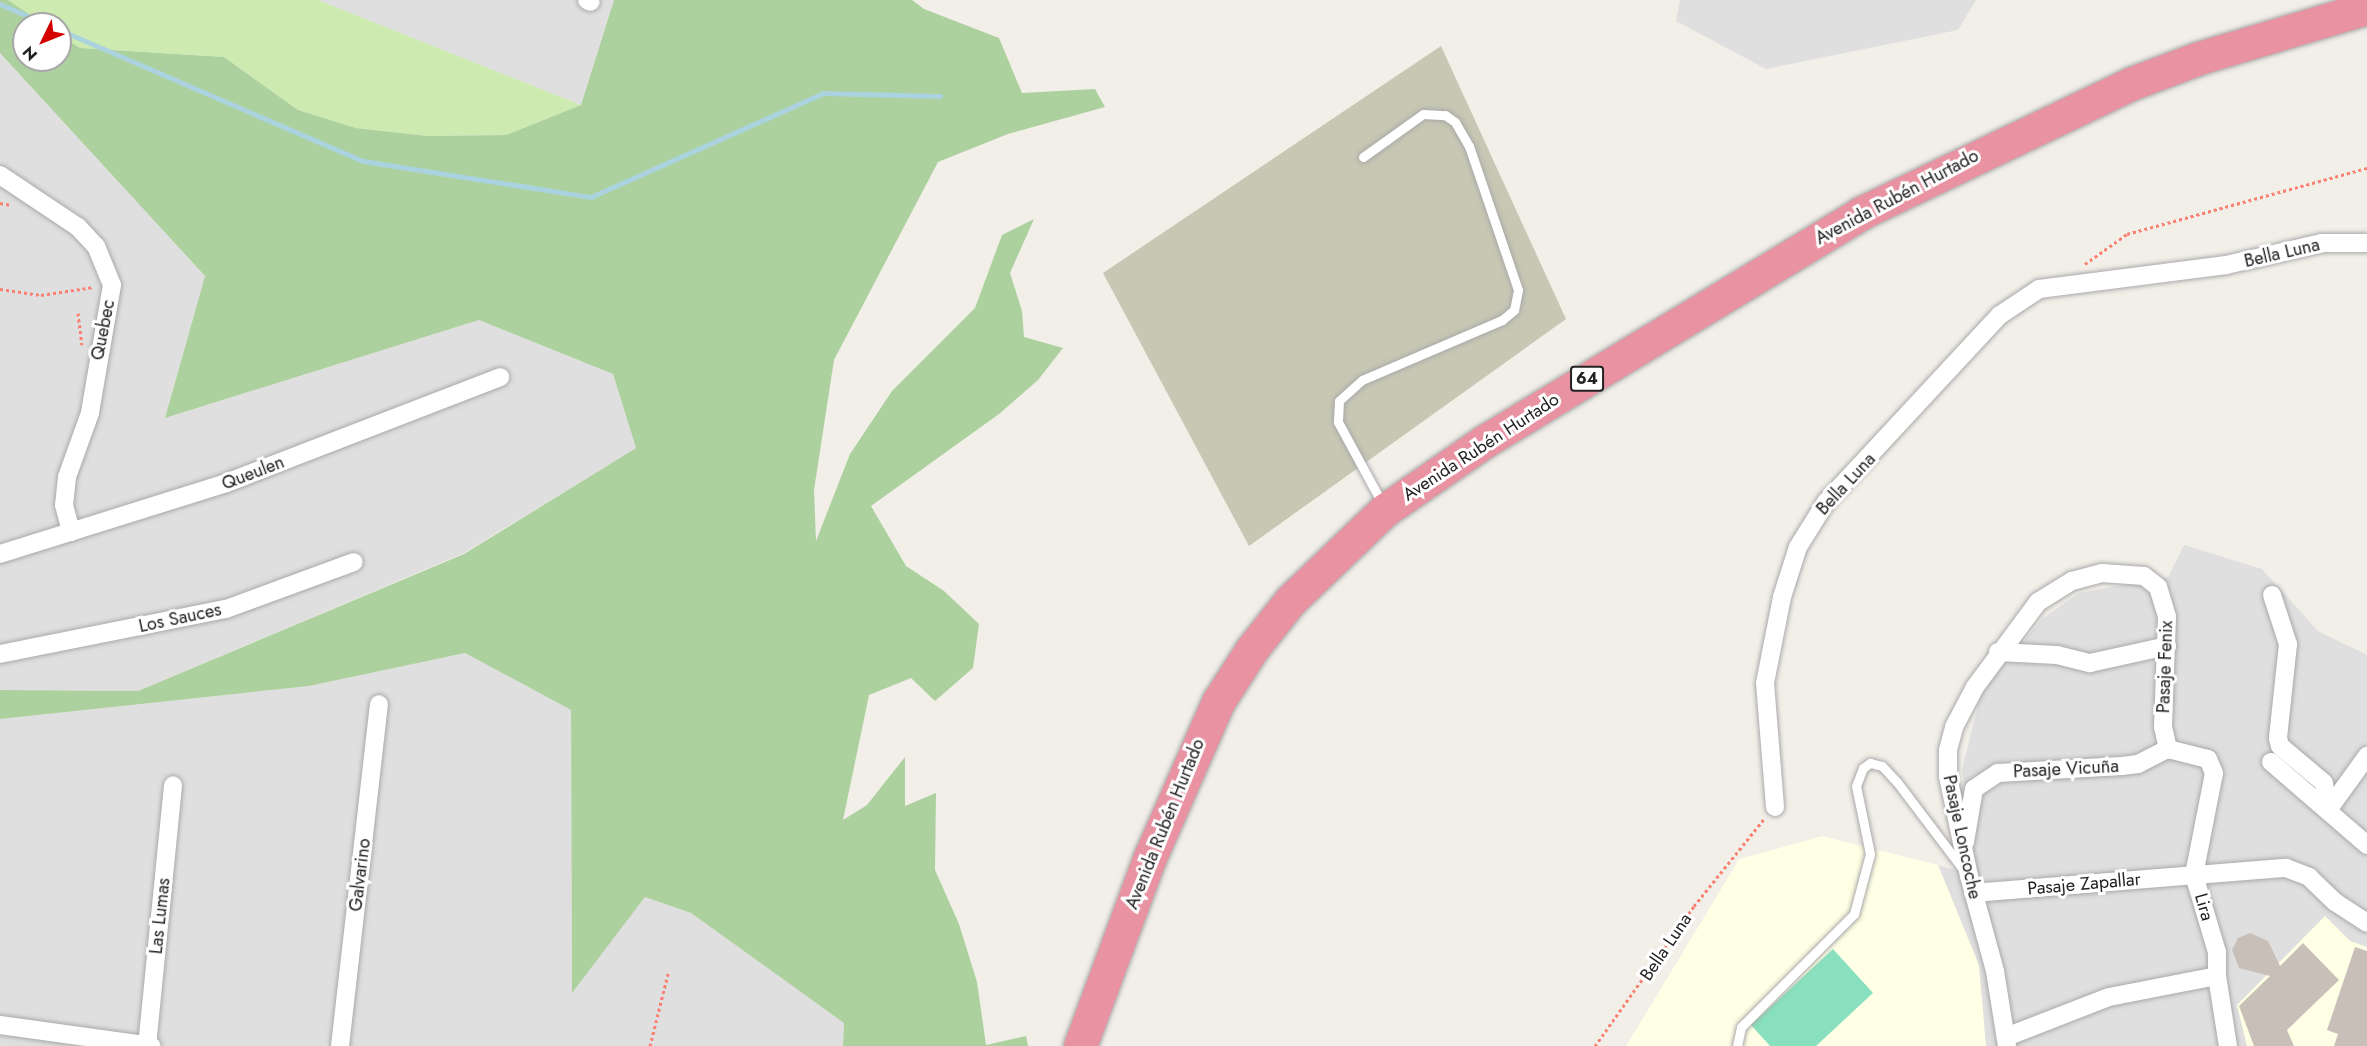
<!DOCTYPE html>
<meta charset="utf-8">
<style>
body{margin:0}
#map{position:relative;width:2367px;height:1046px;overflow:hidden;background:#f2efe9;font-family:Jost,sans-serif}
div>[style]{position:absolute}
.residential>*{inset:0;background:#e0dfdf}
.education>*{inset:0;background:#ffffe5}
.construction>*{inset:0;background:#c7c7b4}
.grass>*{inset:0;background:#cdebb0}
.forest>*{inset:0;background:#add19e}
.pitch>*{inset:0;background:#88e0be}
.stream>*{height:5px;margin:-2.5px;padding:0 2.5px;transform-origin:2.5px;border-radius:2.5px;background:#aad3df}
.building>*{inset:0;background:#c7bfb8}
.path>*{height:3px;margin-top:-1.5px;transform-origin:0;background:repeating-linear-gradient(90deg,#fa8072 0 3px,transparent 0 6px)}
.roads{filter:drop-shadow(0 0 2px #a9a9a9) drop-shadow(0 0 2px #a9a9a9)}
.lane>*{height:9px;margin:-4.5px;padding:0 4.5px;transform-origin:4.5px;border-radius:4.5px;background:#fff}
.street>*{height:18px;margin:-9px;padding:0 9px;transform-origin:9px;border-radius:9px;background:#fff}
.highway>*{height:33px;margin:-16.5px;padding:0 16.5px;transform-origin:16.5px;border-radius:16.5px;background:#e892a2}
span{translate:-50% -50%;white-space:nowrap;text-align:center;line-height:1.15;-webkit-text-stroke:6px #fff;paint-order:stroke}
.shield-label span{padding:2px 4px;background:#fff;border:2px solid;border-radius:4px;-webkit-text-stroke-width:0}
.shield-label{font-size:16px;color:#222;font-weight:700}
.street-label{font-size:18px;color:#222}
.north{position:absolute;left:12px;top:12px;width:60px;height:60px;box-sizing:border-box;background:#fff;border:2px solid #a7a7a7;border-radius:50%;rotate:227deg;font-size:16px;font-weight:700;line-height:24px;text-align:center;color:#222}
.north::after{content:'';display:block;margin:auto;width:21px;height:27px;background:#d40000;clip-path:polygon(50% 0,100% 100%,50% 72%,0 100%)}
</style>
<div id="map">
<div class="residential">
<i style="clip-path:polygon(318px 0,614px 0,581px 105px)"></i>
<i style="clip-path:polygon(1680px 0,1976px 0,1958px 30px,1766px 69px,1676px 21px)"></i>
<i style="clip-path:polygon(0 53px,205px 276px,165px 418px,479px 320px,613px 374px,636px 448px,464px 553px,138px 691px,0 690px)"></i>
<i style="clip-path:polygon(2184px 545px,2262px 569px,2318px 631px,2367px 655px,2367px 1046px,1626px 1046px,1739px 859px,1822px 836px,1975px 875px,1962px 770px,1981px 693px,2042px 619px,2079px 593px,2168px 577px)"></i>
<i style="clip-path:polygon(465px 653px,571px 710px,572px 992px,645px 897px,691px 913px,844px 1023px,843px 1046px,0 1046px,0 719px,309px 686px)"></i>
</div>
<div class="education">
<i style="clip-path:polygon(1822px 836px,1938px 865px,1979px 965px,1986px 1046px,1626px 1046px,1739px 859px)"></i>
<i style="clip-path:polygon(2325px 916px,2350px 941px,2367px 947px,2367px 1046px,2247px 1046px,2237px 1005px)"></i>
</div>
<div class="construction">
<i style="clip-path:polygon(1441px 46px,1566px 319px,1249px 546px,1103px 273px)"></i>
</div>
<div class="grass">
<i style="clip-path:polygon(8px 0,318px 0,581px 105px,506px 135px,428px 136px,356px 128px,298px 110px,224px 57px,80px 48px,60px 35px,60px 24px,44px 24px)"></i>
</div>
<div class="forest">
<i style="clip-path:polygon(0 0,8px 0,44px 24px,24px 24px,24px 60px,60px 60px,60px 35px,80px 48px,224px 57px,298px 110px,356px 128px,428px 136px,506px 135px,581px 105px,614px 0,912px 0,924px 9px,999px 38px,1022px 93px,1095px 89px,1105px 107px,1008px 134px,938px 162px,834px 360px,814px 490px,816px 541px,850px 454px,892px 391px,975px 308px,1002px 235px,1034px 219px,1010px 273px,1022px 311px,1024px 337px,1063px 348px,1038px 380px,999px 414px,871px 506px,906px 566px,944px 591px,979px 624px,973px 668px,935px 701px,911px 678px,869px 695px,843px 820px,867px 805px,905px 757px,905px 806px,936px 793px,935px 870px,959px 924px,977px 982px,986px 1045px,1026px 1036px,1028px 1046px,843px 1046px,844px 1023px,691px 913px,645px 897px,572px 993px,571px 710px,465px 653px,309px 686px,0 719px,0 690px,138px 691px,464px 554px,636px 448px,613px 374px,479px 320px,165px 418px,205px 276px,0 53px)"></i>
</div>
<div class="pitch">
<i style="clip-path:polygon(1833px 949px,1873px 993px,1816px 1046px,1770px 1046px,1751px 1025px)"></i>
</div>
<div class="stream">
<i style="left:0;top:4px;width:50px;rotate:23.5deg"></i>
<i style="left:60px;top:30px;width:330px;rotate:23.4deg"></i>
<i style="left:363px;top:161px;width:231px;rotate:9deg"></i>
<i style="left:591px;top:197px;width:254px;rotate:-24.1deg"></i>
<i style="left:823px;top:93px;width:117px;rotate:1.5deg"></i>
</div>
<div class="building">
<i style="clip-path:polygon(2250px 933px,2268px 941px,2280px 966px,2303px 943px,2339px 980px,2287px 1030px,2294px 1046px,2254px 1046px,2239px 1006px,2270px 976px,2239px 968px,2232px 950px,2238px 938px)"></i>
<i style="clip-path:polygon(2355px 947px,2367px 951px,2367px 1046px,2334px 1046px,2338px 1034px,2327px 1030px)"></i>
</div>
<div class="path">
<i style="left:0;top:203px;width:11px;rotate:10deg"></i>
<i style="left:2085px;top:264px;width:52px;rotate:-35.5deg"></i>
<i style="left:2127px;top:234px;width:249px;rotate:-15.4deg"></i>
<i style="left:0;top:289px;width:41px;rotate:8.3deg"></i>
<i style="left:41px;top:295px;width:53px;rotate:-8.7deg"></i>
<i style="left:78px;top:313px;width:32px;rotate:83deg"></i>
<i style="left:650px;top:1046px;width:78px;rotate:-76deg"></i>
<i style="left:1595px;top:1046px;width:171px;rotate:-54.7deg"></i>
<i style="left:1694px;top:906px;width:112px;rotate:-51.2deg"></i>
</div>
<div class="roads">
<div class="lane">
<i style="left:1363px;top:157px;width:74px;rotate:-35.6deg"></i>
<i style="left:1423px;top:114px;width:22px;rotate:3deg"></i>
<i style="left:1445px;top:115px;width:12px;rotate:35deg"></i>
<i style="left:1455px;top:122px;width:28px;rotate:60deg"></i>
<i style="left:1469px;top:146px;width:152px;rotate:71.2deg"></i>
<i style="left:1518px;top:290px;width:20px;rotate:101deg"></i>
<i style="left:1514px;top:310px;width:16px;rotate:140deg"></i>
<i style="left:1502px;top:320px;width:152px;rotate:156.8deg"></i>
<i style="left:1362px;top:380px;width:31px;rotate:138deg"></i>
<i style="left:1339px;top:401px;width:21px;rotate:93deg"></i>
<i style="left:1338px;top:422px;width:94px;rotate:61.5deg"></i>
<i style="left:1737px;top:1046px;width:19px;rotate:-78deg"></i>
<i style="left:1741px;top:1027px;width:160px;rotate:-45deg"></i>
<i style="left:1854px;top:914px;width:62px;rotate:-75.1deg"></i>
<i style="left:1870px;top:854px;width:69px;rotate:-101.6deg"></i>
<i style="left:1856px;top:786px;width:19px;rotate:-69deg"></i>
<i style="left:1863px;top:768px;width:9px;rotate:-36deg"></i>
<i style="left:1870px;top:763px;width:12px;rotate:14deg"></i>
<i style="left:1882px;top:766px;width:22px;rotate:47deg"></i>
<i style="left:1897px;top:782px;width:113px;rotate:52.9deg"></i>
</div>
<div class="street">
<i style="left:587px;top:0;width:4px;rotate:27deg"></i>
<i style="left:0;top:175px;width:94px;rotate:33.7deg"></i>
<i style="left:78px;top:227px;width:26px;rotate:47deg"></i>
<i style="left:96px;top:246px;width:42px;rotate:67.7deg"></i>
<i style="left:112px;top:285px;width:130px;rotate:99.8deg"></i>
<i style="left:90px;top:413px;width:68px;rotate:109.8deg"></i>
<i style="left:67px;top:477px;width:28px;rotate:96deg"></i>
<i style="left:64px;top:505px;width:28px;rotate:75deg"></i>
<i style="left:0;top:554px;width:237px;rotate:-17.4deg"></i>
<i style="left:226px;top:483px;width:294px;rotate:-21.1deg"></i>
<i style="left:2272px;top:595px;width:52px;rotate:71.9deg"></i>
<i style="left:2288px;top:644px;width:95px;rotate:96.1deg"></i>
<i style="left:2278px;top:738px;width:8px;rotate:76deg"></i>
<i style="left:2280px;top:746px;width:57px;rotate:40.1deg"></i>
<i style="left:2324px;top:783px;width:27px;rotate:82deg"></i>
<i style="left:1998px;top:652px;width:59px;rotate:2.9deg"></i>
<i style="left:2057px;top:655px;width:34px;rotate:14deg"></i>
<i style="left:2090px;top:663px;width:79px;rotate:-12.4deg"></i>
<i style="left:0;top:654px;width:230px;rotate:-11.3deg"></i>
<i style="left:226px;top:609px;width:136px;rotate:-20.2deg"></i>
<i style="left:2271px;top:762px;width:127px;rotate:40.8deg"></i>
<i style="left:1775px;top:807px;width:124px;rotate:-94.6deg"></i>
<i style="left:1765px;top:683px;width:88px;rotate:-78.8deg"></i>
<i style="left:1782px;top:597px;width:52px;rotate:-72.3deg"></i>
<i style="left:1798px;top:547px;width:53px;rotate:-58.1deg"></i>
<i style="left:1826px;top:502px;width:255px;rotate:-47.1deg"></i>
<i style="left:2000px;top:315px;width:47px;rotate:-33.7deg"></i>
<i style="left:2039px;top:289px;width:189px;rotate:-7.3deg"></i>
<i style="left:2226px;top:265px;width:98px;rotate:-12.9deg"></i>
<i style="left:2322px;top:243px;width:45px"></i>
<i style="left:2328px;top:810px;width:67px;rotate:-54.2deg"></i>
<i style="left:1965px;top:842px;width:54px;rotate:-80.4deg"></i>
<i style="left:1974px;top:789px;width:29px;rotate:-34deg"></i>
<i style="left:1998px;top:773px;width:124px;rotate:-3.2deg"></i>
<i style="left:2122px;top:766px;width:16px;rotate:-7deg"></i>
<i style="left:2138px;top:764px;width:34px;rotate:-27deg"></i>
<i style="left:2168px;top:749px;width:41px;rotate:14deg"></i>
<i style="left:2208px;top:759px;width:15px;rotate:67deg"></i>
<i style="left:2214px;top:773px;width:104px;rotate:101.1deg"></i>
<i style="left:2194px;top:875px;width:80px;rotate:73.4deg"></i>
<i style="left:2217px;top:952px;width:24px;rotate:90deg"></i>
<i style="left:2217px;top:976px;width:71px;rotate:81.1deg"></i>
<i style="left:1973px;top:893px;width:314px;rotate:-4.6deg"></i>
<i style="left:2286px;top:868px;width:25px;rotate:21deg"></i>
<i style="left:2309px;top:877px;width:36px;rotate:44deg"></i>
<i style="left:2335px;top:902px;width:38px;rotate:33deg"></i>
<i style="left:0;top:1025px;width:153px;rotate:7.9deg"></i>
<i style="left:2006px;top:1037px;width:110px;rotate:-21.2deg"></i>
<i style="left:2109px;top:997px;width:110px;rotate:-11deg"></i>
<i style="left:147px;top:1046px;width:262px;rotate:-84.3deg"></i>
<i style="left:340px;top:1046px;width:344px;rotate:-83.5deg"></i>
<i style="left:2007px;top:1046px;width:76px;rotate:-99.1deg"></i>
<i style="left:1995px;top:971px;width:98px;rotate:-105.3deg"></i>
<i style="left:1969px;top:876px;width:102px;rotate:-101.9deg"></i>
<i style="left:1948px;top:776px;width:26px;rotate:-90deg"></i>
<i style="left:1948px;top:750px;width:24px;rotate:-75deg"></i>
<i style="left:1954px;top:727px;width:45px;rotate:-62.3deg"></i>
<i style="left:1975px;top:687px;width:106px;rotate:-53.5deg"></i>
<i style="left:2038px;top:602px;width:40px;rotate:-32deg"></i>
<i style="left:2072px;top:581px;width:31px;rotate:-15deg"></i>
<i style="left:2102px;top:573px;width:42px;rotate:4.1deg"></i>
<i style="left:2144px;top:576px;width:18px;rotate:38deg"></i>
<i style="left:2158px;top:587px;width:31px;rotate:73deg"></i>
<i style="left:2167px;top:617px;width:110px;rotate:92.1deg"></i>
<i style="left:2163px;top:727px;width:23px;rotate:77deg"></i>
</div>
<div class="highway">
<i style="left:1080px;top:1046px;width:202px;rotate:-69.7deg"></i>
<i style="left:1150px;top:857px;width:169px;rotate:-66.3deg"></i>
<i style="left:1218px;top:702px;width:63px;rotate:-57.3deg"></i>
<i style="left:1252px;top:649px;width:61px;rotate:-51.6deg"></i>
<i style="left:1290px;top:601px;width:132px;rotate:-43.8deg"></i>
<i style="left:1385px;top:510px;width:121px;rotate:-34.6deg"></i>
<i style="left:1485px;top:441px;width:440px;rotate:-31.2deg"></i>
<i style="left:1861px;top:213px;width:298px;rotate:-25.6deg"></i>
<i style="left:2130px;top:84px;width:74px;rotate:-20.6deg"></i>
<i style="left:2199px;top:58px;width:175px;rotate:-16.6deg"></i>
</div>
</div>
<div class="shield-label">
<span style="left:1587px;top:379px">64</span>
</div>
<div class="street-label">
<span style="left:1897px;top:197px;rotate:-28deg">Avenida Rubén Hurtado</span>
<span style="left:2282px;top:253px;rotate:-13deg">Bella Luna</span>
<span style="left:103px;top:330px;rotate:-79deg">Quebec</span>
<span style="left:1481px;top:447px;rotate:-33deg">Avenida Rubén Hurtado</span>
<span style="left:253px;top:473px;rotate:-21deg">Queulen</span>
<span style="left:1846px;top:484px;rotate:-47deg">Bella Luna</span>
<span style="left:180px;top:618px;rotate:-12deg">Los Sauces</span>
<span style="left:2165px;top:667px;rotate:-88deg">Pasaje Fenix</span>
<span style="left:2066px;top:769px;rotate:-3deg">Pasaje Vicuña</span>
<span style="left:1165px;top:824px;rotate:-68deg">Avenida Rubén Hurtado</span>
<span style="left:1962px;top:837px;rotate:78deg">Pasaje Loncoche</span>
<span style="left:360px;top:875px;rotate:-83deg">Galvarino</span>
<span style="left:2084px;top:884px;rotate:-5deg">Pasaje Zapallar</span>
<span style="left:2204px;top:907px;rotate:74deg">Lira</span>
<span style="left:160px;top:916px;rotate:-84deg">Las Lumas</span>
<span style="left:1666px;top:947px;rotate:-56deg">Bella Luna</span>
</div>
<div class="north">N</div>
</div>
